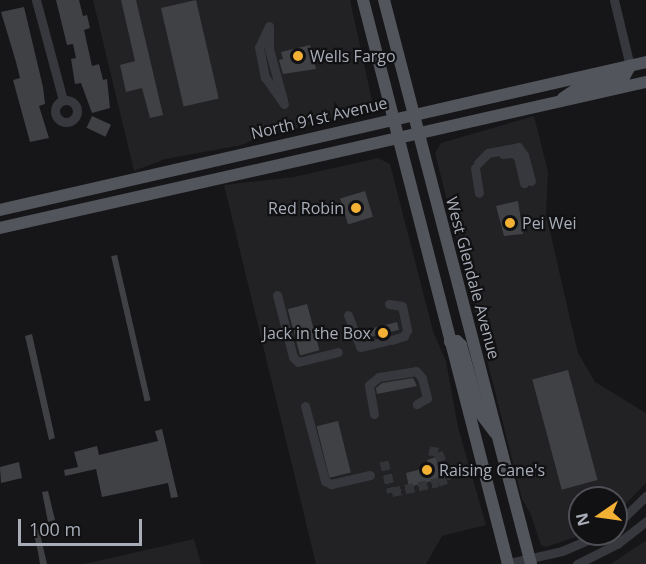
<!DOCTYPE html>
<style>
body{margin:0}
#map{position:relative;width:646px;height:564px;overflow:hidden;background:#161618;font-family:"Open Sans",sans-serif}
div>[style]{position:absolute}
.built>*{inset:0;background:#222225}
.building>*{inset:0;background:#404145;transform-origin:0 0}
.minor-tunnel>*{height:9px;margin-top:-4.5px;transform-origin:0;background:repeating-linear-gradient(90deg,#333438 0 9px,transparent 0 13.5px)}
.minor>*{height:9px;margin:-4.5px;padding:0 4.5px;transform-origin:4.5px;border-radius:4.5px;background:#37383d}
.minor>.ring{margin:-4.5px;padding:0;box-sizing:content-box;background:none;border:9px solid #37383d;border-radius:50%}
.major>*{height:12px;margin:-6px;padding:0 6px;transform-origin:6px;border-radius:6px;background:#53555c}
.dots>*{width:16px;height:16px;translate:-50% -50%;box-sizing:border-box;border:3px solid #111113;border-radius:50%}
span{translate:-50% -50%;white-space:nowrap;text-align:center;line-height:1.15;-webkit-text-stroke:4.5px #111113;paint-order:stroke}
.poi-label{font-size:16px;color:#a8adb8}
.left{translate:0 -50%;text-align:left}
.right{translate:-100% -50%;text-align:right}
.street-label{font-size:16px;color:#a8adb8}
.north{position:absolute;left:568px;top:486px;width:60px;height:60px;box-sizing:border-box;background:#111113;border:2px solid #4d4f55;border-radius:50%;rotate:257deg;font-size:16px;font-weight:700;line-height:24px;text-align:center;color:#a8adb8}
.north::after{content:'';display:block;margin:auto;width:21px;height:27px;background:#f2b134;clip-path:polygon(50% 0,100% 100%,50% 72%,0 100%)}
.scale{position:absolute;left:18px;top:519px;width:124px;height:27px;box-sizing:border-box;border:3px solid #a8adb8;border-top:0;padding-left:8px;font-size:18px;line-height:21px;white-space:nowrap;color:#a8adb8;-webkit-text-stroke:4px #111113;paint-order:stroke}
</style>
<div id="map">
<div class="built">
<i style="clip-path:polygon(93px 0,350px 0,373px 105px,366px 112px,262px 136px,242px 145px,165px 159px,134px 171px)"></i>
<i style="clip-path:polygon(534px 116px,548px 172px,546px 214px,578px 353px,595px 382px,646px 413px,646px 483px,616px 514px,616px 498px,580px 498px,580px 534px,584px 534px,546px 547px,541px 545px,531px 515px,522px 499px,435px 153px,441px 143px)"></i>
<i style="clip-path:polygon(378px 158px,390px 164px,433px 331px,446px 361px,458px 427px,486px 525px,442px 536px,426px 564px,316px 564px,224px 185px,294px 177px)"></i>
<i style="clip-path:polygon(194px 539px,201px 564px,84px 564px)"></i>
<i style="clip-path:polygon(646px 541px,646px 564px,611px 564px,633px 549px)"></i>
</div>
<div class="building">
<i style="clip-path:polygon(56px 0,79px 0,83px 16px,87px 15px,90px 28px,84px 30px,92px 66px,99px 64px,103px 80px,107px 79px,110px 108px,92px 113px,81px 83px,75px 84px,71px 59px,76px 58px,73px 44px,67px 45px)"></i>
<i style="clip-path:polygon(121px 0,136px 0,163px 115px,150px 118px,142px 88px,126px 92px,120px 65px,135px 61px)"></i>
<i style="left:196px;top:0;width:101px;height:36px;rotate:77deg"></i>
<i style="clip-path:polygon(24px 7px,43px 87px,45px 104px,39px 106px,49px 138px,30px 142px,13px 80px,20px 78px,16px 62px,1px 12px)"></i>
<i style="clip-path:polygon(310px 45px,316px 69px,283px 74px,279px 60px,283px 59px,281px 52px)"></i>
<i style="left:92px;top:116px;width:21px;height:13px;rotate:25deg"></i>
<i style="left:365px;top:191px;width:27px;height:26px;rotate:73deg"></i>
<i style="clip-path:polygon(518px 201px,523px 234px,504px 236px,496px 206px)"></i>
<i style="left:117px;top:255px;width:149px;height:6px;rotate:77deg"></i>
<i style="left:307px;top:304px;width:48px;height:20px;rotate:75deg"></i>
<i style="left:397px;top:322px;width:8px;height:32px;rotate:76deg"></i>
<i style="clip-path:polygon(32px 334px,55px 438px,49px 440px,25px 336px)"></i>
<i style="left:568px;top:370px;width:114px;height:37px;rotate:75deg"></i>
<i style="clip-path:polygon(413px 378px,417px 386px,377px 394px,376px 388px,382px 383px)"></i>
<i style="left:338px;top:421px;width:53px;height:22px;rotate:76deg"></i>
<i style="clip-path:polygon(162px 429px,178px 497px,171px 498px,168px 483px,102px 497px,96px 469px,65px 476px,64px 470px,78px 467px,74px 452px,97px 446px,99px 455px,158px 441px,155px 431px)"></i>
<i style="clip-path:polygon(436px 457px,440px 479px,409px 487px,406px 473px,429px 467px,427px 460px)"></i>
<i style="clip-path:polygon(19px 462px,22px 478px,1px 483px,0 467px)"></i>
<i style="clip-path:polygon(48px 491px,55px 520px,48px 522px,42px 492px)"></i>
<i style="clip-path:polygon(39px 529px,44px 551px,47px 564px,40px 564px,38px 552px,33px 530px)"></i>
</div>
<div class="minor-tunnel">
<i style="left:384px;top:461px;width:32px;rotate:76deg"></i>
<i style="left:392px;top:492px;width:47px;rotate:-12.3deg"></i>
<i style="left:438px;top:482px;width:9px;rotate:-21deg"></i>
<i style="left:446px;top:479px;width:6px;rotate:-81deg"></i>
<i style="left:447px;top:473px;width:23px;rotate:-113deg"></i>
<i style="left:438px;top:452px;width:10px;rotate:-169deg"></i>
</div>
<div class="minor">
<i style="left:36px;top:0;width:104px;rotate:74.9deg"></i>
<i style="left:614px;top:0;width:68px;rotate:76.4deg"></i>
<i style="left:269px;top:26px;width:23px;rotate:115deg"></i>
<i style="left:259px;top:47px;width:31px;rotate:79deg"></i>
<i style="left:265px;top:77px;width:33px;rotate:55deg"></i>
<i style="left:269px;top:28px;width:21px;rotate:90deg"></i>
<i style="left:269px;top:49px;width:53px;rotate:74.6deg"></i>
<i class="ring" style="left:55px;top:100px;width:13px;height:13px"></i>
<i style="left:503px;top:154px;width:10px;rotate:-6deg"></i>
<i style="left:513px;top:153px;width:6px;rotate:39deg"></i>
<i style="left:518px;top:157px;width:27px;rotate:77deg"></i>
<i style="left:478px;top:163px;width:14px;rotate:-45deg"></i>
<i style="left:488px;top:153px;width:31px;rotate:-11deg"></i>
<i style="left:518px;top:147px;width:10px;rotate:53deg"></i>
<i style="left:524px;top:155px;width:27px;rotate:75deg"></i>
<i style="left:475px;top:168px;width:25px;rotate:81deg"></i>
<i style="left:277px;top:295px;width:64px;rotate:75.5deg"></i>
<i style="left:293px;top:357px;width:7px;rotate:45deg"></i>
<i style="left:298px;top:362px;width:41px;rotate:-14deg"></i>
<i style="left:389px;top:304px;width:13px;rotate:9deg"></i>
<i style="left:402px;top:306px;width:25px;rotate:78deg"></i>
<i style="left:407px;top:330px;width:7px;rotate:117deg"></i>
<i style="left:404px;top:336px;width:13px;rotate:162deg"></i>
<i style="left:348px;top:315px;width:34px;rotate:69deg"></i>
<i style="left:360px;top:347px;width:27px;rotate:-13deg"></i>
<i style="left:305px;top:406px;width:78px;rotate:75.1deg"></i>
<i style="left:325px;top:481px;width:7px;rotate:27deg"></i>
<i style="left:331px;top:484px;width:40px;rotate:-13deg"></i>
<i style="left:374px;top:414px;width:29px;rotate:-100deg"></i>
<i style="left:369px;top:385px;width:13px;rotate:-39deg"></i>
<i style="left:379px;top:377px;width:37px;rotate:-9deg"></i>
<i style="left:416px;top:371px;width:9px;rotate:49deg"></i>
<i style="left:422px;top:378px;width:21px;rotate:76deg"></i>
<i style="left:427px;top:398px;width:12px;rotate:149deg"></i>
<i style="left:616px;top:525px;width:42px;rotate:-44deg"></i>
<i style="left:505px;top:564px;width:58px;rotate:-12.8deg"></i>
<i style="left:562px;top:551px;width:43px;rotate:-23deg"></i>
<i style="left:577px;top:564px;width:45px;rotate:-26.6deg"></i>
<i style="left:617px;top:544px;width:37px;rotate:-38deg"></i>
</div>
<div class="major">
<i style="left:363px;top:0;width:582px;rotate:75.58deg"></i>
<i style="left:384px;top:0;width:583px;rotate:75.39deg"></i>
<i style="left:563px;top:98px;width:14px;rotate:-34deg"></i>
<i style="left:575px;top:90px;width:51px;rotate:-14.9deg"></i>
<i style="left:624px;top:77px;width:13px;rotate:-61deg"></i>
<i style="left:0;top:210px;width:663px;rotate:-12.9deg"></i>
<i style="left:0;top:228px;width:662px;rotate:-12.74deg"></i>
<i style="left:450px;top:342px;width:7px;rotate:-8deg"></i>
<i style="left:457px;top:341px;width:6px;rotate:45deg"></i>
<i style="left:461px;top:345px;width:71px;rotate:74.4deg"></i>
<i style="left:480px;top:413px;width:25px;rotate:53deg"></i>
</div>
<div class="dots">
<i style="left:298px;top:56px;background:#f2b134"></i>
<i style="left:356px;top:208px;background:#f2b134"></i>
<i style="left:510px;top:223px;background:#f2b134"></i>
<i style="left:383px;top:333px;background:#f2b134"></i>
<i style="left:427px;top:470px;background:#f2b134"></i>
</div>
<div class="poi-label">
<span class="left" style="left:310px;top:56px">Wells Fargo</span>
<span class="right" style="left:344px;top:208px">Red Robin</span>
<span class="left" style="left:522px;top:223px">Pei Wei</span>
<span class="right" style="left:371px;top:333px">Jack in the Box</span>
<span class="left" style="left:439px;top:470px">Raising Cane's</span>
</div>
<div class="street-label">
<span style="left:319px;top:118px;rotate:-13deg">North 91st Avenue</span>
<span style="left:473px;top:278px;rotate:75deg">West Glendale Avenue</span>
</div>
<div class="north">N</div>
<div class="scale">100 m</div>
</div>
